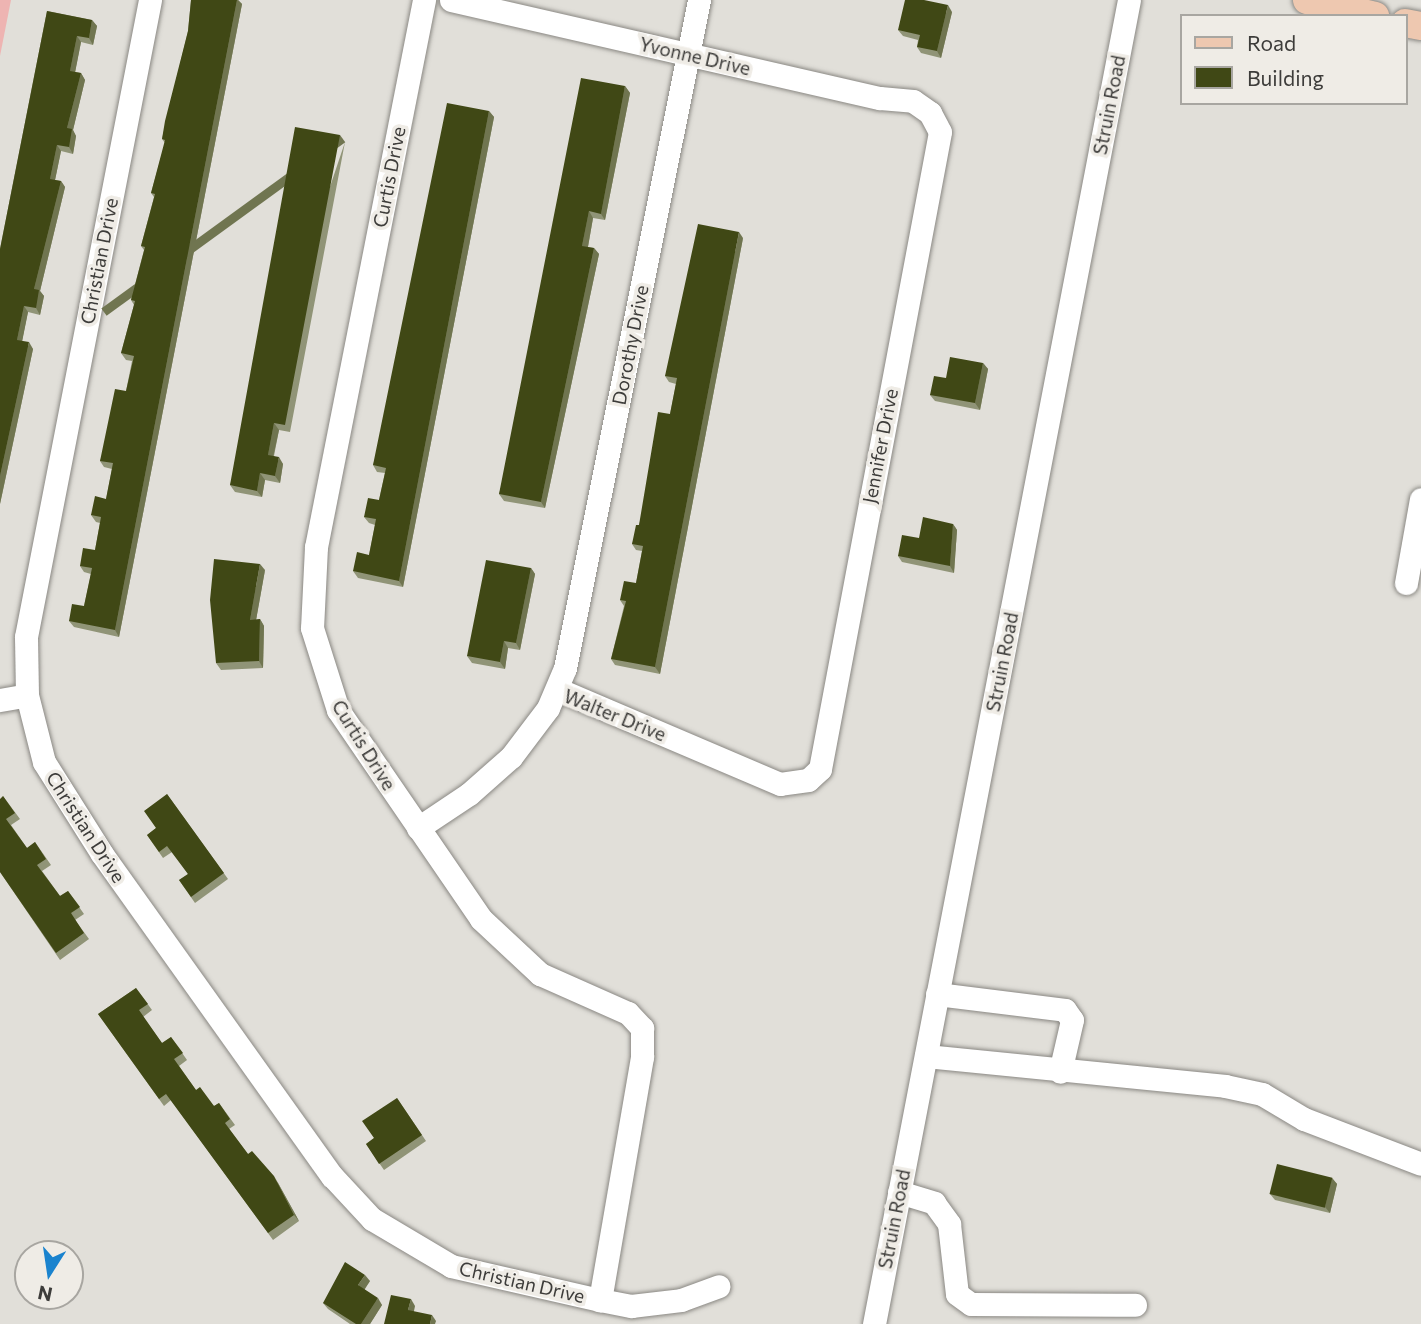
<!DOCTYPE html>
<style>
body{margin:0}
#map{position:relative;width:1421px;height:1324px;overflow:hidden;background:#e1dfd9;font-family:Commissioner,sans-serif}
div>[style]{position:absolute}
.green>*{inset:0;background:#eeb4b2}
.roads{filter:drop-shadow(0 0 2px #8a8883) drop-shadow(0 0 2px #8a8883)}
.minor>*{height:23px;margin:-11.5px;padding:0 11.5px;transform-origin:11.5px;border-radius:11.5px;background:#fff}
.major>*{height:28px;margin:-14px;padding:0 14px;transform-origin:14px;border-radius:14px;background:#eec8b0}
.wall>*{inset:0;background:#909477}
.shaded-wall>*{inset:0;background:#707550;transform-origin:0 0}
.building>*{inset:0;background:#404815;transform-origin:0 0}
span{translate:-50% -50%;white-space:nowrap;text-align:center;line-height:1.15;-webkit-text-stroke:7px #efece6;paint-order:stroke}
.street-label{font-size:19px;color:#3d3c3a}
.legend{position:absolute;left:1180px;top:14px;width:228px;height:91px;box-sizing:border-box;background:#efece6;border:2px solid #a8a6a1;margin:0;padding:9px 12px;list-style:none;font-size:21px;color:#3d3c3a}
.legend li{display:flex;align-items:center;gap:14px;height:35px}
.legend b{width:35px;border:2px solid #a8a6a1}
.north{position:absolute;left:14px;top:1240px;width:70px;height:70px;box-sizing:border-box;background:#efece6;border:2px solid #a8a6a1;border-radius:50%;rotate:192deg;font-size:19px;font-weight:700;line-height:28px;text-align:center;color:#3d3c3a}
.north::after{content:'';display:block;margin:auto;width:24px;height:32px;background:#1a83ce;clip-path:polygon(50% 0,100% 100%,50% 72%,0 100%)}
</style>
<div id="map">
<div class="green">
<i style="clip-path:polygon(0 0,11px 0,0 56px)"></i>
</div>
<div class="roads">
<div class="minor">
<i style="left:150px;top:0;width:649px;rotate:101.02deg"></i>
<i style="left:26px;top:637px;width:58px;rotate:89deg"></i>
<i style="left:27px;top:695px;width:69px;rotate:75.8deg"></i>
<i style="left:44px;top:762px;width:109px;rotate:57.8deg"></i>
<i style="left:102px;top:854px;width:396px;rotate:54.5deg"></i>
<i style="left:332px;top:1176px;width:59px;rotate:47.1deg"></i>
<i style="left:372px;top:1219px;width:92px;rotate:30.7deg"></i>
<i style="left:451px;top:1266px;width:153px;rotate:12.9deg"></i>
<i style="left:600px;top:1300px;width:32px;rotate:11deg"></i>
<i style="left:631px;top:1306px;width:50px;rotate:-6.8deg"></i>
<i style="left:681px;top:1300px;width:40px;rotate:-20.2deg"></i>
<i style="left:424px;top:0;width:558px;rotate:101.17deg"></i>
<i style="left:316px;top:547px;width:81px;rotate:92.8deg"></i>
<i style="left:312px;top:628px;width:86px;rotate:72.4deg"></i>
<i style="left:338px;top:710px;width:253px;rotate:55.6deg"></i>
<i style="left:481px;top:919px;width:81px;rotate:43deg"></i>
<i style="left:540px;top:974px;width:96px;rotate:23.9deg"></i>
<i style="left:628px;top:1013px;width:21px;rotate:47deg"></i>
<i style="left:642px;top:1028px;width:29px;rotate:90deg"></i>
<i style="left:642px;top:1057px;width:247px;rotate:99.8deg"></i>
<i style="left:451px;top:0;width:440px;rotate:12.9deg"></i>
<i style="left:880px;top:98px;width:33px;rotate:5deg"></i>
<i style="left:913px;top:101px;width:21px;rotate:35deg"></i>
<i style="left:930px;top:113px;width:21px;rotate:62deg"></i>
<i style="left:940px;top:132px;width:648px;rotate:100.67deg"></i>
<i style="left:820px;top:769px;width:16px;rotate:137deg"></i>
<i style="left:808px;top:780px;width:28px;rotate:172deg"></i>
<i style="left:780px;top:784px;width:242px;rotate:-156.9deg"></i>
<i style="left:1406px;top:583px;width:85px;rotate:-79.9deg"></i>
<i style="left:0;top:700px;width:27px;rotate:-10deg"></i>
<i style="left:418px;top:828px;width:61px;rotate:-33.7deg"></i>
<i style="left:469px;top:794px;width:56px;rotate:-41.4deg"></i>
<i style="left:511px;top:757px;width:61px;rotate:-52.9deg"></i>
<i style="left:548px;top:708px;width:43px;rotate:-67deg"></i>
<i style="left:565px;top:668px;width:681px;rotate:-78.66deg"></i>
<i style="left:937px;top:994px;width:129px;rotate:7.1deg"></i>
<i style="left:1065px;top:1010px;width:12px;rotate:55deg"></i>
<i style="left:1072px;top:1020px;width:53px;rotate:103deg"></i>
<i style="left:926px;top:1056px;width:301px;rotate:5.7deg"></i>
<i style="left:1225px;top:1086px;width:38px;rotate:12deg"></i>
<i style="left:1262px;top:1094px;width:49px;rotate:30.8deg"></i>
<i style="left:1304px;top:1119px;width:125px;rotate:21deg"></i>
<i style="left:899px;top:1192px;width:37px;rotate:17deg"></i>
<i style="left:934px;top:1203px;width:26px;rotate:54deg"></i>
<i style="left:949px;top:1224px;width:70px;rotate:83.5deg"></i>
<i style="left:957px;top:1294px;width:17px;rotate:36deg"></i>
<i style="left:971px;top:1304px;width:164px;rotate:0.3deg"></i>
<i style="left:874px;top:1324px;width:1348px;rotate:-79.1deg"></i>
</div>
<div class="major">
<i style="left:1307px;top:0;width:70px;rotate:13.2deg"></i>
<i style="left:1405px;top:23px;width:16px;rotate:11deg"></i>
</div>
</div>
<div class="wall">
<i style="clip-path:polygon(191px 0,238px 0,242px 4px,119px 637px,74px 627px,69px 621px,84px 606px,91px 574px,84px 572px,80px 566px,95px 550px,100px 523px,96px 522px,91px 515px,106px 499px,112px 469px,104px 467px,100px 461px,126px 391px,132px 361px,126px 360px,121px 353px,134px 305px,131px 300px,144px 250px,141px 246px,154px 197px,151px 193px,165px 143px,162px 139px,188px 31px)"></i>
<i style="clip-path:polygon(47px 11px,92px 20px,97px 26px,93px 45px,81px 42px,75px 72px,81px 73px,85px 80px,73px 130px,76px 136px,73px 154px,61px 151px,55px 180px,61px 181px,65px 187px,40px 291px,44px 296px,40px 315px,28px 312px,22px 341px,33px 349px,0 504px,0 249px)"></i>
<i style="clip-path:polygon(952px 12px,941px 58px,921px 53px,917px 47px,918px 40px,903px 36px,898px 30px)"></i>
<i style="clip-path:polygon(625px 86px,630px 93px,605px 220px,593px 218px,588px 247px,594px 248px,599px 254px,545px 508px,504px 501px,499px 494px)"></i>
<i style="clip-path:polygon(489px 111px,494px 117px,403px 587px,358px 578px,353px 571px,369px 555px,375px 525px,369px 523px,364px 517px,379px 500px,385px 473px,377px 472px,373px 465px)"></i>
<i style="clip-path:polygon(345px 142px,290px 432px,279px 430px,274px 456px,283px 464px,280px 483px,265px 480px,262px 497px,235px 492px,230px 485px)"></i>
<i style="clip-path:polygon(743px 238px,660px 674px,615px 665px,611px 659px,624px 606px,620px 600px,636px 583px,642px 551px,636px 550px,632px 544px,639px 525px,670px 414px,676px 384px,669px 382px,665px 376px)"></i>
<i style="clip-path:polygon(983px 363px,988px 369px,980px 410px,935px 401px,930px 395px,946px 378px)"></i>
<i style="clip-path:polygon(953px 524px,957px 530px,954px 573px,902px 562px,898px 556px,919px 538px)"></i>
<i style="clip-path:polygon(531px 568px,535px 574px,520px 650px,508px 648px,505px 669px,472px 663px,467px 656px)"></i>
<i style="clip-path:polygon(265px 570px,256px 620px,260px 619px,264px 626px,263px 668px,221px 670px,216px 663px)"></i>
<i style="clip-path:polygon(167px 794px,228px 879px,195px 903px,179px 880px,188px 874px,172px 852px,163px 858px,147px 835px,156px 828px)"></i>
<i style="clip-path:polygon(3px 796px,20px 819px,11px 825px,27px 848px,35px 842px,51px 865px,42px 871px,60px 896px,68px 891px,84px 914px,75px 920px,89px 939px,60px 960px,0 872px)"></i>
<i style="clip-path:polygon(136px 988px,152px 1010px,143px 1017px,162px 1043px,171px 1037px,187px 1060px,179px 1066px,196px 1090px,214px 1106px,219px 1103px,235px 1125px,229px 1129px,248px 1154px,278px 1183px,299px 1221px,273px 1240px,171px 1100px,164px 1106px,98px 1014px)"></i>
<i style="clip-path:polygon(397px 1098px,426px 1141px,384px 1170px,366px 1144px,374px 1138px)"></i>
<i style="clip-path:polygon(1332px 1178px,1337px 1184px,1330px 1213px,1275px 1200px,1270px 1194px)"></i>
<i style="clip-path:polygon(370px 1281px,364px 1289px,382px 1305px,370px 1324px,350px 1324px,328px 1309px,323px 1303px)"></i>
</div>
<div class="shaded-wall">
<i style="clip-path:polygon(237px 0,238px 0,242px 4px,119px 637px,115px 630px)"></i>
<i style="clip-path:polygon(948px 5px,952px 12px,941px 58px,937px 51px)"></i>
<i style="clip-path:polygon(92px 20px,97px 26px,93px 45px,89px 38px)"></i>
<i style="clip-path:polygon(77px 36px,81px 42px,74px 78px,70px 71px)"></i>
<i style="clip-path:polygon(81px 73px,85px 80px,73px 130px,76px 136px,73px 154px,69px 147px,67px 128px)"></i>
<i style="clip-path:polygon(625px 86px,630px 93px,605px 220px,601px 214px)"></i>
<i style="clip-path:polygon(489px 111px,494px 117px,403px 587px,399px 581px)"></i>
<i style="left:340px;top:135px;width:9px;height:295px;rotate:54deg"></i>
<i style="clip-path:polygon(57px 145px,61px 151px,54px 185px,50px 179px)"></i>
<i style="clip-path:polygon(61px 181px,65px 187px,40px 291px,44px 296px,40px 315px,36px 308px,34px 289px)"></i>
<i style="clip-path:polygon(589px 211px,593px 218px,587px 252px,582px 246px)"></i>
<i style="clip-path:polygon(739px 232px,743px 238px,660px 674px,655px 667px)"></i>
<i style="clip-path:polygon(594px 248px,599px 254px,545px 508px,541px 502px)"></i>
<i style="clip-path:polygon(24px 306px,28px 312px,21px 347px,17px 340px)"></i>
<i style="clip-path:polygon(29px 342px,33px 349px,0 504px,0 476px)"></i>
<i style="clip-path:polygon(983px 363px,988px 369px,980px 410px,975px 403px)"></i>
<i style="clip-path:polygon(274px 423px,279px 430px,272px 462px,268px 455px)"></i>
<i style="clip-path:polygon(279px 457px,283px 464px,280px 483px,275px 476px)"></i>
<i style="clip-path:polygon(260px 473px,265px 480px,262px 497px,257px 491px)"></i>
<i style="clip-path:polygon(953px 524px,957px 530px,954px 573px,950px 566px)"></i>
<i style="clip-path:polygon(260px 564px,265px 570px,255px 626px,250px 620px)"></i>
<i style="clip-path:polygon(531px 568px,535px 574px,520px 650px,516px 643px)"></i>
<i style="clip-path:polygon(260px 619px,264px 626px,263px 668px,259px 661px)"></i>
<i style="clip-path:polygon(504px 641px,508px 648px,505px 669px,500px 662px)"></i>
<i style="clip-path:polygon(274px 1176px,278px 1183px,299px 1221px,294px 1215px)"></i>
<i style="clip-path:polygon(1332px 1178px,1337px 1184px,1330px 1213px,1325px 1207px)"></i>
<i style="clip-path:polygon(365px 1275px,370px 1281px,363px 1292px,358px 1285px)"></i>
<i style="clip-path:polygon(378px 1298px,382px 1305px,370px 1324px,361px 1324px)"></i>
<i style="clip-path:polygon(411px 1299px,415px 1306px,413px 1316px,408px 1310px)"></i>
<i style="clip-path:polygon(432px 1315px,436px 1321px,435px 1324px,430px 1324px)"></i>
</div>
<div class="building">
<i style="clip-path:polygon(191px 0,237px 0,115px 630px,69px 621px,72px 604px,84px 606px,92px 568px,80px 566px,83px 548px,95px 550px,101px 517px,91px 515px,95px 496px,106px 499px,113px 463px,100px 461px,115px 389px,126px 391px,134px 356px,121px 353px,135px 301px,131px 300px,145px 247px,141px 246px,155px 194px,151px 193px,165px 140px,162px 139px,165px 121px,188px 31px)"></i>
<i style="clip-path:polygon(905px 0,924px 0,948px 5px,937px 51px,917px 47px,920px 35px,898px 30px)"></i>
<i style="clip-path:polygon(47px 11px,92px 20px,89px 38px,77px 36px,70px 71px,81px 73px,67px 128px,72px 129px,69px 147px,57px 145px,50px 179px,61px 181px,34px 289px,39px 290px,36px 308px,24px 306px,17px 340px,29px 342px,0 476px,0 249px)"></i>
<i style="clip-path:polygon(581px 78px,625px 86px,601px 214px,589px 211px,582px 246px,594px 248px,541px 502px,499px 494px)"></i>
<i style="clip-path:polygon(447px 103px,489px 111px,399px 581px,353px 571px,357px 552px,369px 555px,376px 519px,364px 517px,368px 498px,379px 500px,386px 468px,373px 465px)"></i>
<i style="clip-path:polygon(295px 127px,340px 135px,285px 425px,274px 423px,268px 455px,279px 457px,275px 476px,260px 473px,257px 491px,230px 485px)"></i>
<i style="clip-path:polygon(698px 224px,739px 232px,655px 667px,611px 659px,626px 601px,620px 600px,624px 581px,636px 583px,643px 546px,632px 544px,636px 525px,639px 525px,658px 412px,670px 414px,677px 378px,665px 376px)"></i>
<i style="clip-path:polygon(950px 357px,983px 363px,975px 403px,930px 395px,934px 376px,946px 378px)"></i>
<i style="clip-path:polygon(923px 517px,953px 524px,950px 566px,898px 556px,902px 535px,919px 538px)"></i>
<i style="clip-path:polygon(214px 559px,260px 564px,250px 620px,260px 619px,259px 661px,216px 663px,210px 600px)"></i>
<i style="clip-path:polygon(486px 560px,531px 568px,516px 643px,504px 641px,500px 662px,467px 656px)"></i>
<i style="clip-path:polygon(167px 794px,224px 873px,191px 897px,179px 880px,188px 874px,167px 846px,159px 852px,147px 835px,156px 828px,144px 811px)"></i>
<i style="clip-path:polygon(3px 796px,15px 813px,6px 819px,27px 848px,35px 842px,46px 859px,37px 865px,60px 896px,68px 891px,80px 907px,71px 913px,84px 933px,56px 953px,0 872px,0 799px)"></i>
<i style="clip-path:polygon(136px 988px,148px 1004px,139px 1010px,162px 1043px,171px 1037px,183px 1053px,174px 1059px,196px 1090px,200px 1087px,214px 1106px,219px 1103px,230px 1119px,225px 1123px,248px 1154px,252px 1151px,274px 1176px,294px 1215px,268px 1233px,166px 1094px,159px 1099px,98px 1014px)"></i>
<i style="clip-path:polygon(397px 1098px,422px 1135px,379px 1164px,366px 1144px,374px 1138px,362px 1121px)"></i>
<i style="left:1277px;top:1164px;width:57px;height:31px;rotate:14deg"></i>
<i style="clip-path:polygon(345px 1262px,365px 1275px,358px 1285px,378px 1298px,361px 1324px,356px 1324px,323px 1303px)"></i>
<i style="clip-path:polygon(391px 1295px,411px 1299px,408px 1310px,432px 1315px,430px 1324px,384px 1324px)"></i>
</div>
<div class="street-label">
<span style="left:695px;top:56px;rotate:13deg">Yvonne Drive</span>
<span style="left:1109px;top:105px;rotate:-79deg">Struin Road</span>
<span style="left:389px;top:177px;rotate:-79deg">Curtis Drive</span>
<span style="left:99px;top:261px;rotate:-79deg">Christian Drive</span>
<span style="left:630px;top:345px;rotate:-79deg">Dorothy Drive</span>
<span style="left:880px;top:446px;rotate:-79deg">Jennifer Drive</span>
<span style="left:1002px;top:662px;rotate:-79deg">Struin Road</span>
<span style="left:615px;top:715px;rotate:22deg">Walter Drive</span>
<span style="left:364px;top:745px;rotate:58deg">Curtis Drive</span>
<span style="left:86px;top:827px;rotate:57deg">Christian Drive</span>
<span style="left:894px;top:1219px;rotate:-79deg">Struin Road</span>
<span style="left:522px;top:1282px;rotate:13deg">Christian Drive</span>
</div>
<ul class="legend">
<li><b style="height:9px;background:#eec8b0"></b>Road</li>
<li><b style="height:19px;background:#404815"></b>Building</li>
</ul>
<div class="north">N</div>
</div>
